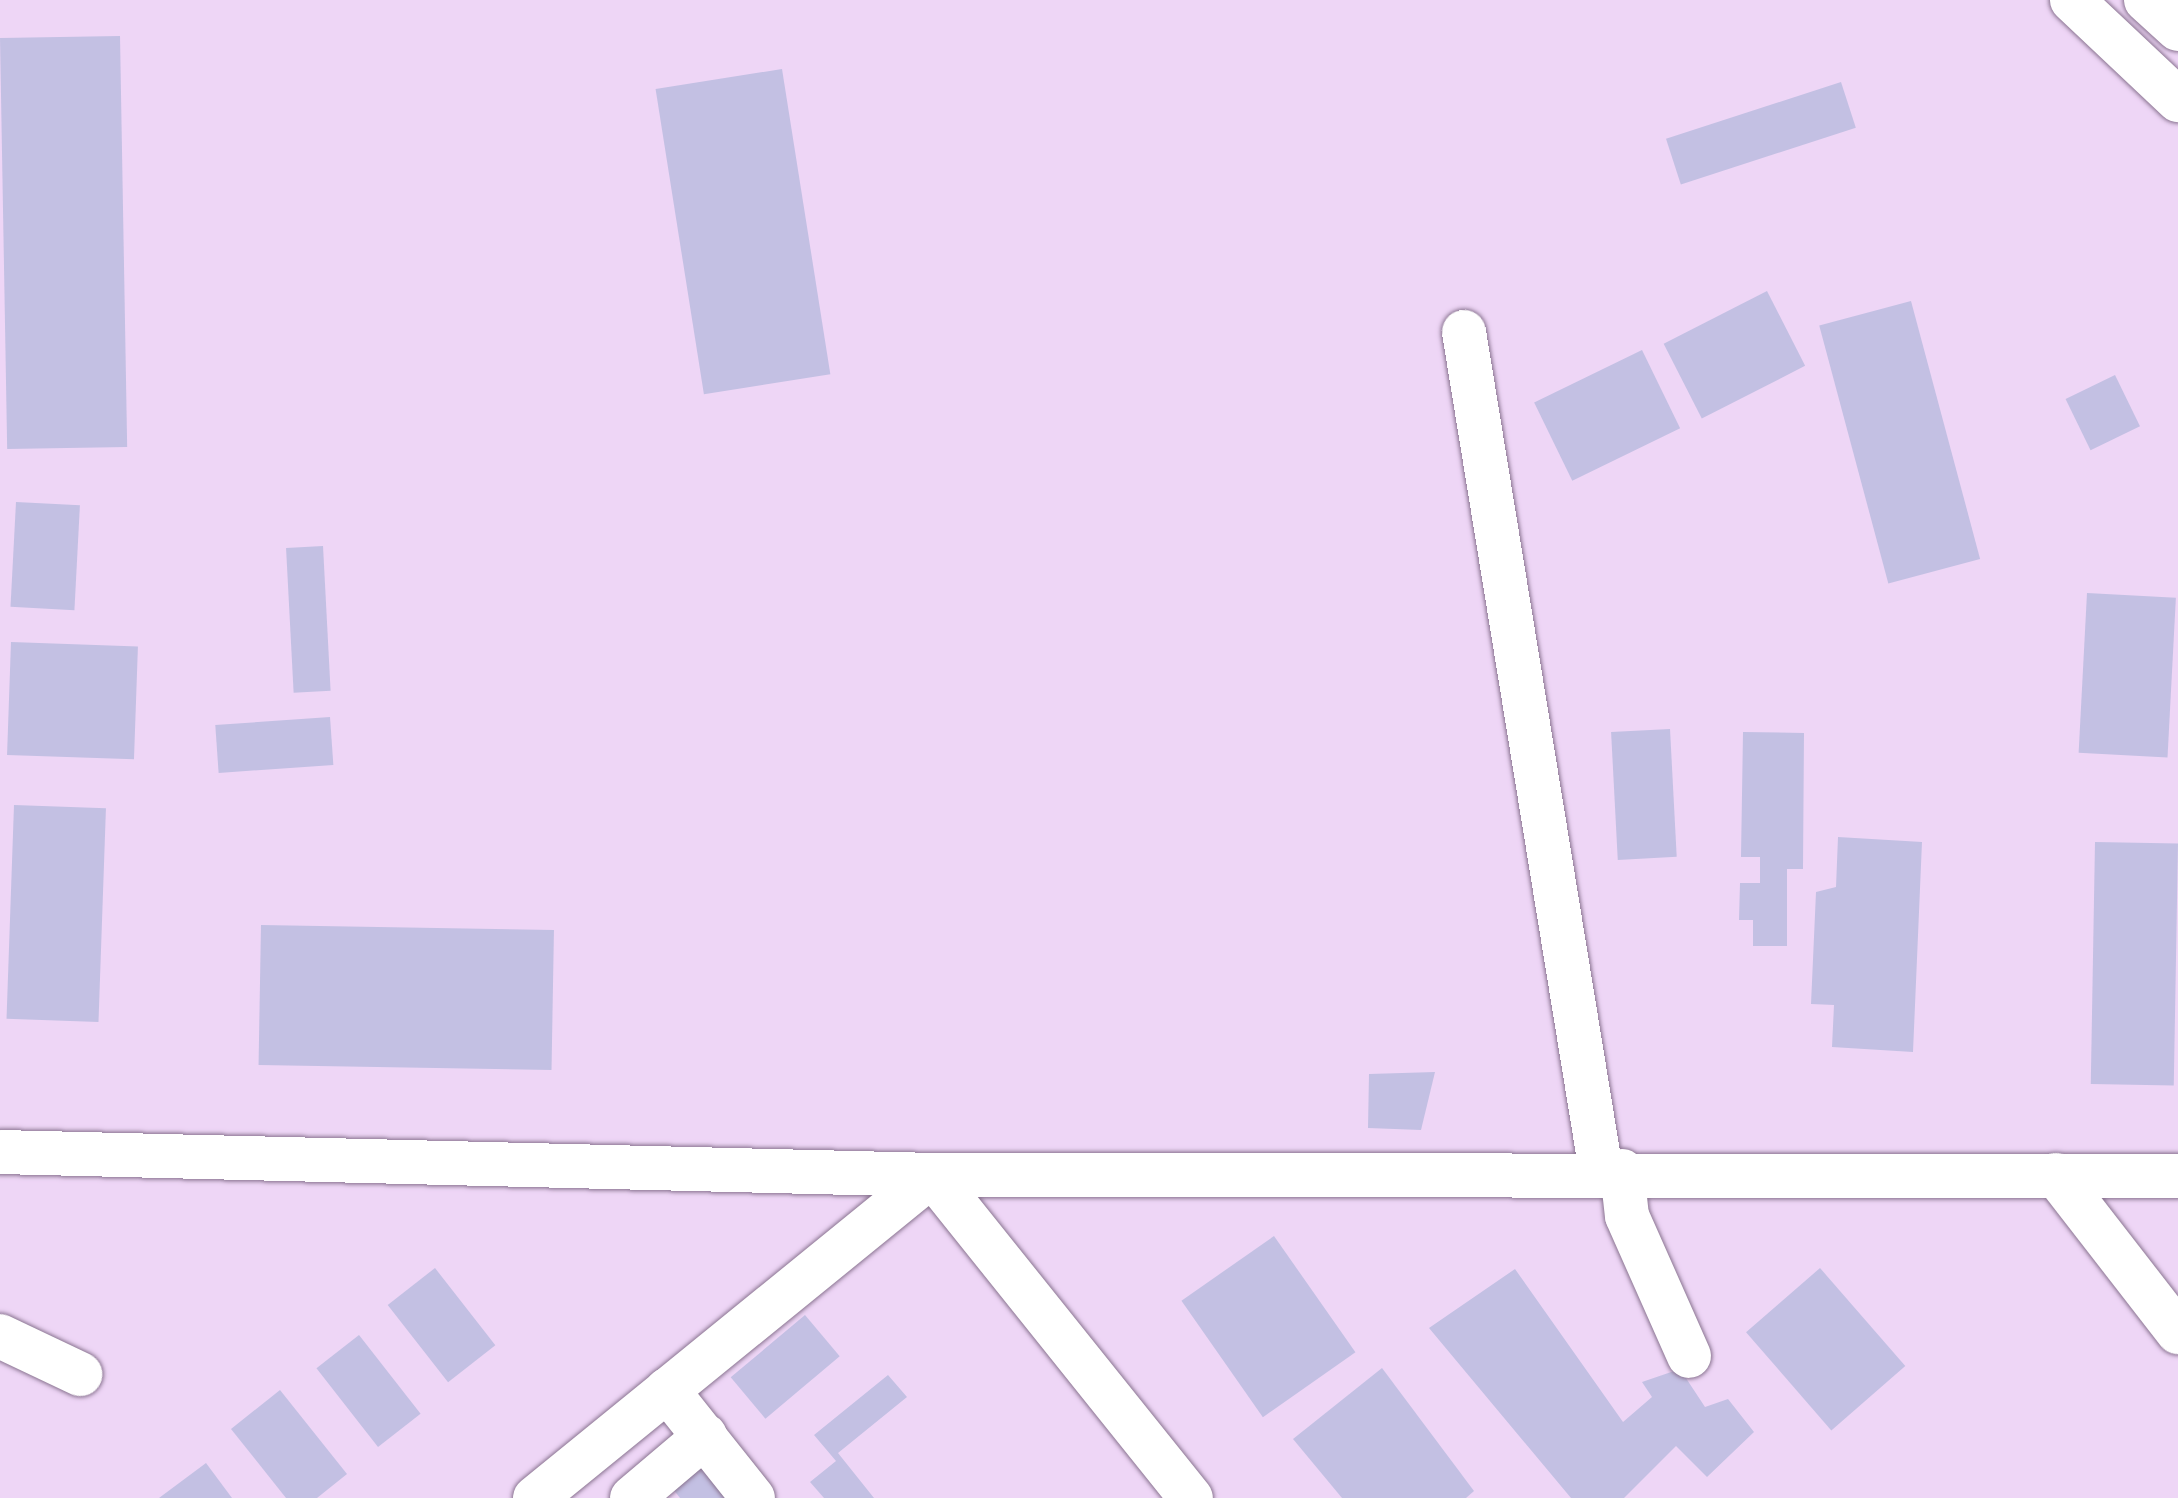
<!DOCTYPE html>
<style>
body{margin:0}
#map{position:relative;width:2178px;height:1498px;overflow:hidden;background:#eed6f6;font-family:"Alegreya Sans",sans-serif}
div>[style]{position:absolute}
.building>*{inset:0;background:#c3c0e3;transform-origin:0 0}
.roads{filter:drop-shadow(0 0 2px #8a7491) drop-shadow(0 0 2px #8a7491)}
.street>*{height:44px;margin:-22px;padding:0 22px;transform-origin:22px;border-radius:22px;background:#fff}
.primary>*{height:44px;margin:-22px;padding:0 22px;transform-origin:22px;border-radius:22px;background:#fff}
span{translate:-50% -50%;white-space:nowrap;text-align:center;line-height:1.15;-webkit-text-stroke:6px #fff;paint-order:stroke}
</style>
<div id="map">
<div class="building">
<i style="left:120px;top:36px;width:411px;height:120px;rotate:89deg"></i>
<i style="left:782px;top:69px;width:309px;height:128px;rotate:81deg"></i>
<i style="left:1841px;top:82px;width:48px;height:184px;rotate:72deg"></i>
<i style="left:1767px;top:291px;width:84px;height:116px;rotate:63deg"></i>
<i style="left:1911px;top:301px;width:267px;height:95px;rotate:75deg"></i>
<i style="left:1642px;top:350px;width:87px;height:120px;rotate:64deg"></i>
<i style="left:2115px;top:375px;width:57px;height:55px;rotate:64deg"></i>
<i style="left:16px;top:502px;width:64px;height:105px;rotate:3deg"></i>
<i style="left:323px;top:546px;width:145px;height:37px;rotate:87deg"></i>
<i style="left:2087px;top:593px;width:89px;height:160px;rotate:3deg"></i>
<i style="left:11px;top:642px;width:127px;height:113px;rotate:2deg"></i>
<i style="left:330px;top:717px;width:48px;height:115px;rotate:86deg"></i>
<i style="left:1670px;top:729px;width:128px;height:59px;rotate:87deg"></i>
<i style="clip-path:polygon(1743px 732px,1804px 733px,1803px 869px,1787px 869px,1787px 946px,1753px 946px,1753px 920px,1739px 920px,1740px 883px,1760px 883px,1760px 857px,1741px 857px)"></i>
<i style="left:14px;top:805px;width:92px;height:214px;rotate:2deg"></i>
<i style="clip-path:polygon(1838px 837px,1922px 842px,1913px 1052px,1832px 1047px,1834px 1005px,1811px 1004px,1816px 892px,1836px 887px)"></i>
<i style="left:2095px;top:842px;width:83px;height:242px;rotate:1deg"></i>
<i style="left:261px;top:925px;width:293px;height:140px;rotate:1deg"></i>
<i style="clip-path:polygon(1435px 1072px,1421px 1130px,1368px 1128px,1369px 1074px)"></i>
<i style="left:1274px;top:1236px;width:142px;height:113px;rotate:55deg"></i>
<i style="left:435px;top:1268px;width:98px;height:60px;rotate:52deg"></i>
<i style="left:1820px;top:1268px;width:130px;height:98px;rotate:49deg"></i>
<i style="clip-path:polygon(1515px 1269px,1623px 1422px,1652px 1397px,1642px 1382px,1680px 1369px,1705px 1407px,1728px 1399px,1754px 1432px,1707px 1477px,1676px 1446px,1624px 1498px,1571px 1498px,1429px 1328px)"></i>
<i style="left:805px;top:1315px;width:54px;height:97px;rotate:50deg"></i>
<i style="left:359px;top:1335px;width:100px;height:54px;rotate:52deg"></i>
<i style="clip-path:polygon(1382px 1368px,1474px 1491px,1466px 1498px,1342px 1498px,1293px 1439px)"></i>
<i style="clip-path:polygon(888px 1375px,907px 1397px,838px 1453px,874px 1498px,824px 1498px,810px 1482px,836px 1461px,814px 1435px)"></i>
<i style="clip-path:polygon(280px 1390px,347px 1474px,317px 1498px,286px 1498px,231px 1429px)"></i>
<i style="clip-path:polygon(206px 1463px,232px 1498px,159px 1498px)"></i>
<i style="clip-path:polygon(704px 1465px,730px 1498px,680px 1498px,673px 1489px)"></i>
</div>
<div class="roads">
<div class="street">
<i style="left:1464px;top:332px;width:850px;rotate:80.73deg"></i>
<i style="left:0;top:1152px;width:932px;rotate:1.41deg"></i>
<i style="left:932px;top:1175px;width:1246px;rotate:0.05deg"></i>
<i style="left:1622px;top:1171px;width:45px;rotate:83.7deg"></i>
<i style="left:1627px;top:1216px;width:153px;rotate:66.1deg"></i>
<i style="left:2056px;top:1175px;width:199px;rotate:52.2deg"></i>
<i style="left:0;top:1336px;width:89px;rotate:25.4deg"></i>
<i style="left:667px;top:1390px;width:138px;rotate:51.5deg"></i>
<i style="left:535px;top:1498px;width:512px;rotate:-39.13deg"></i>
<i style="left:932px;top:1175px;width:414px;rotate:51.3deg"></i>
<i style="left:632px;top:1498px;width:96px;rotate:-40.3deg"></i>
</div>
<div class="primary">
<i style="left:2072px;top:0;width:146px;rotate:43.3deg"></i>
<i style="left:2146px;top:0;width:43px;rotate:42.2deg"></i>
</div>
</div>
</div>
